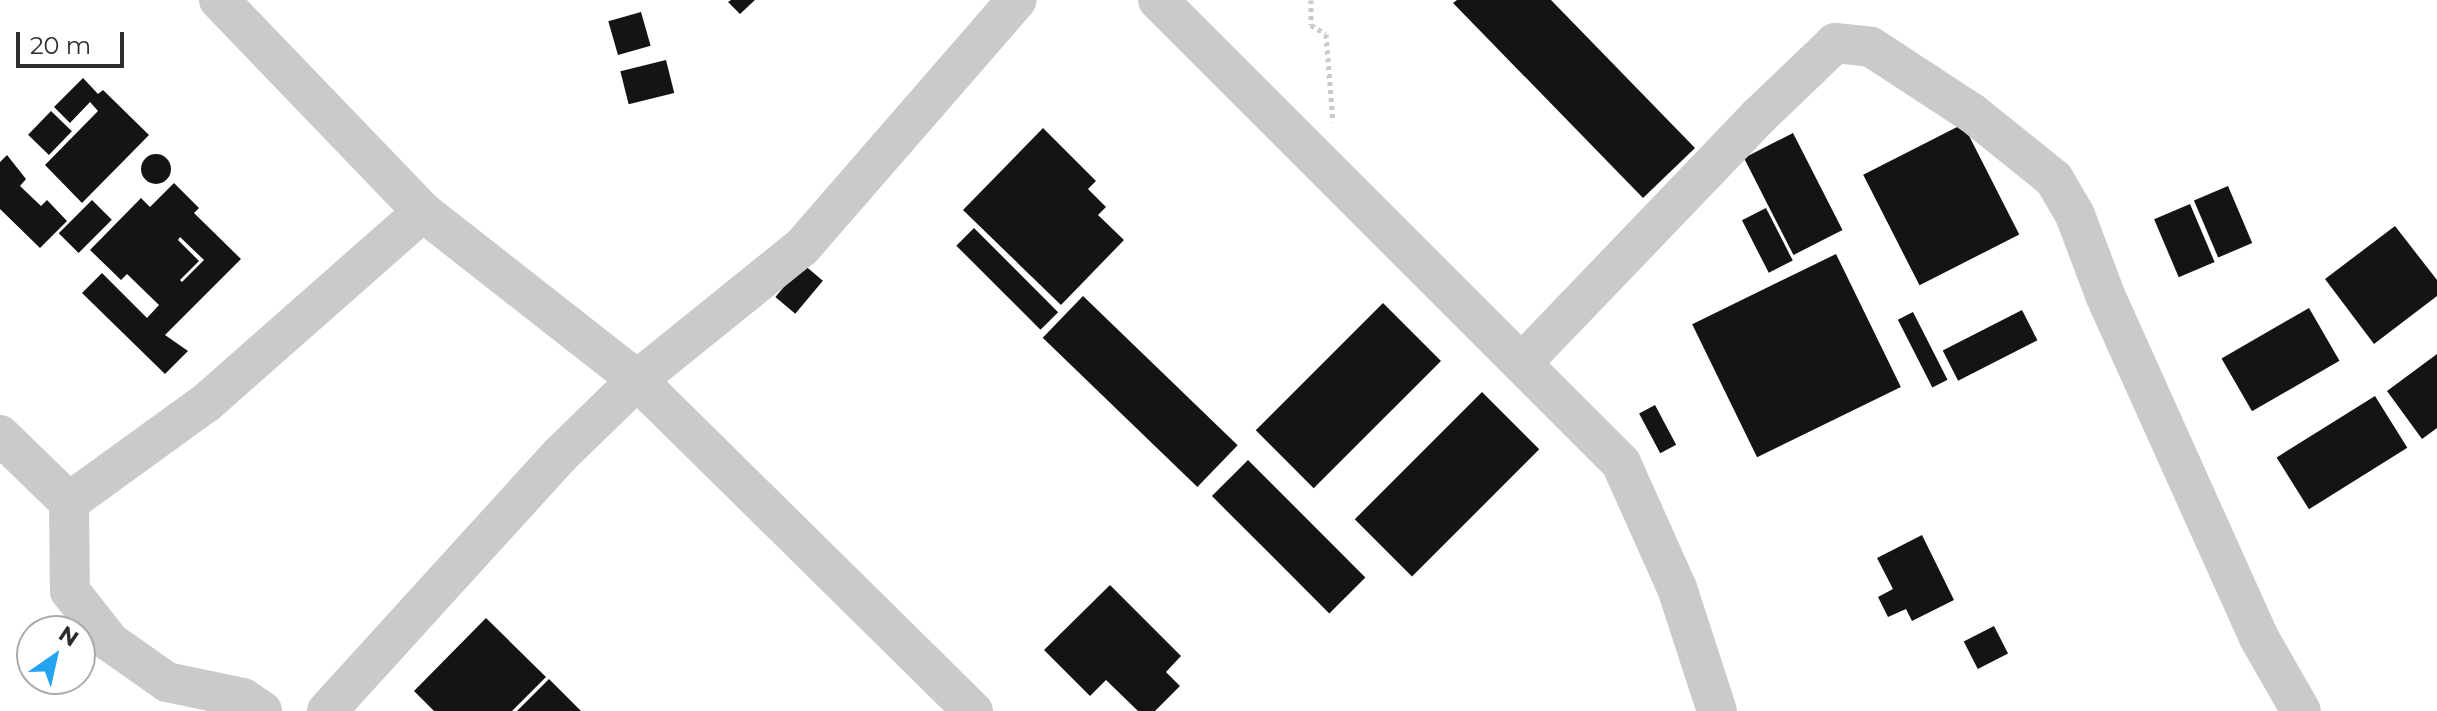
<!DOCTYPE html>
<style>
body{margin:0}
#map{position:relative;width:2437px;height:711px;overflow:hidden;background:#fff;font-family:Montserrat,sans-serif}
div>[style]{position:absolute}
.building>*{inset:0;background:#141414;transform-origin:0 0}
.round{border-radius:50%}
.path>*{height:5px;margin-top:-2.5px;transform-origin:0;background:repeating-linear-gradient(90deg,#cacaca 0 4px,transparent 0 8px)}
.minor>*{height:40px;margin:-20px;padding:0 20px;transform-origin:20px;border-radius:20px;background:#cacaca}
span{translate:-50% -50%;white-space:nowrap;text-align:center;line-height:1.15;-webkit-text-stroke:8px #fff;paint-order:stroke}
.north{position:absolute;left:16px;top:615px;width:80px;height:80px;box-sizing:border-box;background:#fff;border:2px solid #ababab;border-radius:50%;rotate:34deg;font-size:22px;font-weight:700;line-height:32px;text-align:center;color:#2d2d2d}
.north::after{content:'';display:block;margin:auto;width:28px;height:36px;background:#23a3f0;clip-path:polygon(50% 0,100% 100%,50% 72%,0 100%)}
.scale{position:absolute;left:16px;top:32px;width:108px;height:36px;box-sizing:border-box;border:4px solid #2d2d2d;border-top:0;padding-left:10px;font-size:24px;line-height:28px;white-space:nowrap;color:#2d2d2d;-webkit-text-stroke:6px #fff;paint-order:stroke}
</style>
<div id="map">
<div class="building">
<i style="clip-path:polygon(731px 0,755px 0,740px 14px,728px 2px)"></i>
<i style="clip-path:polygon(1457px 0,1551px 0,1695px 148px,1643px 198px,1453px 3px)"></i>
<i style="left:641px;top:12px;width:35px;height:34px;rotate:74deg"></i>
<i style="left:666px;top:60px;width:34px;height:47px;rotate:76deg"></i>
<i style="clip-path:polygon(83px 78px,98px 94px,103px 90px,149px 135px,82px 203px,45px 165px,98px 111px,90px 102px,70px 123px,54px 107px)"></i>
<i style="left:51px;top:111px;width:29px;height:33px;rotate:44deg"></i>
<i style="left:1963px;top:124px;width:124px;height:112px;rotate:63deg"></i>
<i style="clip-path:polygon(1043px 128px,1096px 181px,1088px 189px,1106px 207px,1098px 215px,1124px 240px,1061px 305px,963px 210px)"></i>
<i style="left:1793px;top:133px;width:109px;height:55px;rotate:63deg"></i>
<i class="round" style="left:141px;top:154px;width:30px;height:30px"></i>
<i style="clip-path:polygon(7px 155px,26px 179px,20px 186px,41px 206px,47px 200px,67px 221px,40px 248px,0 209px,0 162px)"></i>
<i style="clip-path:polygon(evenodd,174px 183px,199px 208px,194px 213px,241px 259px,165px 335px,188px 351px,165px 374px,82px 293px,102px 273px,147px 318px,159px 305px,127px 274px,121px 280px,90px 250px,141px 198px,150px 207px,174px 183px,180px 237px,204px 260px,182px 282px,180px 280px,199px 261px,178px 240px,180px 237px)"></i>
<i style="left:2228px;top:186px;width:62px;height:37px;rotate:67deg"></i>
<i style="left:92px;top:200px;width:28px;height:47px;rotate:45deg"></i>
<i style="left:2190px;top:204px;width:63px;height:39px;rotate:67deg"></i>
<i style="left:1766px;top:208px;width:59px;height:27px;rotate:63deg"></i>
<i style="clip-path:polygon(2395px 226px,2437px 280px,2437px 296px,2374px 344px,2325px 279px)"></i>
<i style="left:974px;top:228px;width:119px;height:25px;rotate:45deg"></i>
<i style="left:1836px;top:254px;width:148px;height:160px;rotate:64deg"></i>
<i style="left:803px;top:264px;width:26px;height:43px;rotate:40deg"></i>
<i style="left:1083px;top:296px;width:215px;height:58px;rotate:44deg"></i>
<i style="left:1383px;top:303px;width:82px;height:180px;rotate:45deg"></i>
<i style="left:2309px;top:308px;width:61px;height:101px;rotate:60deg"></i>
<i style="left:2022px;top:310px;width:34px;height:89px;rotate:63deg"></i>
<i style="left:1913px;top:312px;width:76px;height:17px;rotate:63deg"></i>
<i style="clip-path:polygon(2437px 354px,2437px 428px,2422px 439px,2387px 391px)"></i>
<i style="left:1482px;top:392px;width:81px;height:180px;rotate:45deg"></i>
<i style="left:2375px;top:396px;width:61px;height:116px;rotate:58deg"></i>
<i style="left:1655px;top:405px;width:45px;height:18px;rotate:62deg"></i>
<i style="left:1248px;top:460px;width:166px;height:51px;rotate:45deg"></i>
<i style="clip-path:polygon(1922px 535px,1954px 600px,1912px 621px,1906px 609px,1888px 617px,1878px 597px,1893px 589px,1877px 558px)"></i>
<i style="clip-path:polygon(1110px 585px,1181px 656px,1166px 672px,1180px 686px,1155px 711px,1138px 711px,1106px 680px,1090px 696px,1044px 650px)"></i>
<i style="clip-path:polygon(486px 618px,546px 677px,512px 711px,434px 711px,414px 691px)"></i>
<i style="left:1994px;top:626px;width:31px;height:34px;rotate:63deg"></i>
<i style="clip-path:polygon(549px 679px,581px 711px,517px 711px)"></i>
</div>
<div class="path">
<i style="left:1311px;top:0;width:25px;rotate:90deg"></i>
<i style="left:1311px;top:25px;width:17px;rotate:31deg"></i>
<i style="left:1326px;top:34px;width:88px;rotate:85.5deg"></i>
</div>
<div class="minor">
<i style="left:219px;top:0;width:294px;rotate:46.1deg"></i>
<i style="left:423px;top:212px;width:272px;rotate:38.1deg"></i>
<i style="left:637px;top:380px;width:472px;rotate:44.6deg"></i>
<i style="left:1158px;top:0;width:655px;rotate:45deg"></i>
<i style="left:1621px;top:463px;width:137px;rotate:65.9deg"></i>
<i style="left:1677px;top:588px;width:129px;rotate:72deg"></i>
<i style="left:1523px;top:362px;width:341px;rotate:-46.2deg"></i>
<i style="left:1759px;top:116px;width:105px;rotate:-43.8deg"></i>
<i style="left:1835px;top:43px;width:36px;rotate:6deg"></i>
<i style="left:1871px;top:47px;width:121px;rotate:33.2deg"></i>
<i style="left:1972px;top:113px;width:105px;rotate:38.8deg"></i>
<i style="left:2054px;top:179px;width:42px;rotate:59.7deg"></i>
<i style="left:2075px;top:215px;width:85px;rotate:69.4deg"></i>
<i style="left:2105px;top:295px;width:374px;rotate:65.8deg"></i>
<i style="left:2258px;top:636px;width:86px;rotate:60.2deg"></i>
<i style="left:0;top:435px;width:96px;rotate:44.2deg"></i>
<i style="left:69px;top:502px;width:89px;rotate:89.4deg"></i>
<i style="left:70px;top:591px;width:65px;rotate:51.9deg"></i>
<i style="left:110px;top:642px;width:70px;rotate:35.1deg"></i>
<i style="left:167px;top:682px;width:78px;rotate:11.9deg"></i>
<i style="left:243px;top:698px;width:23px;rotate:34deg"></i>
<i style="left:69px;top:502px;width:169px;rotate:-35.9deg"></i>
<i style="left:206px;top:403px;width:289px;rotate:-41.4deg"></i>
<i style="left:327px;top:711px;width:346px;rotate:-47.7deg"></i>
<i style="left:560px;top:455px;width:107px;rotate:-44.2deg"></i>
<i style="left:637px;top:380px;width:212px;rotate:-38.9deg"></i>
<i style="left:802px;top:247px;width:327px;rotate:-49deg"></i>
</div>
<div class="north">N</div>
<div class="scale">20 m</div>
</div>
